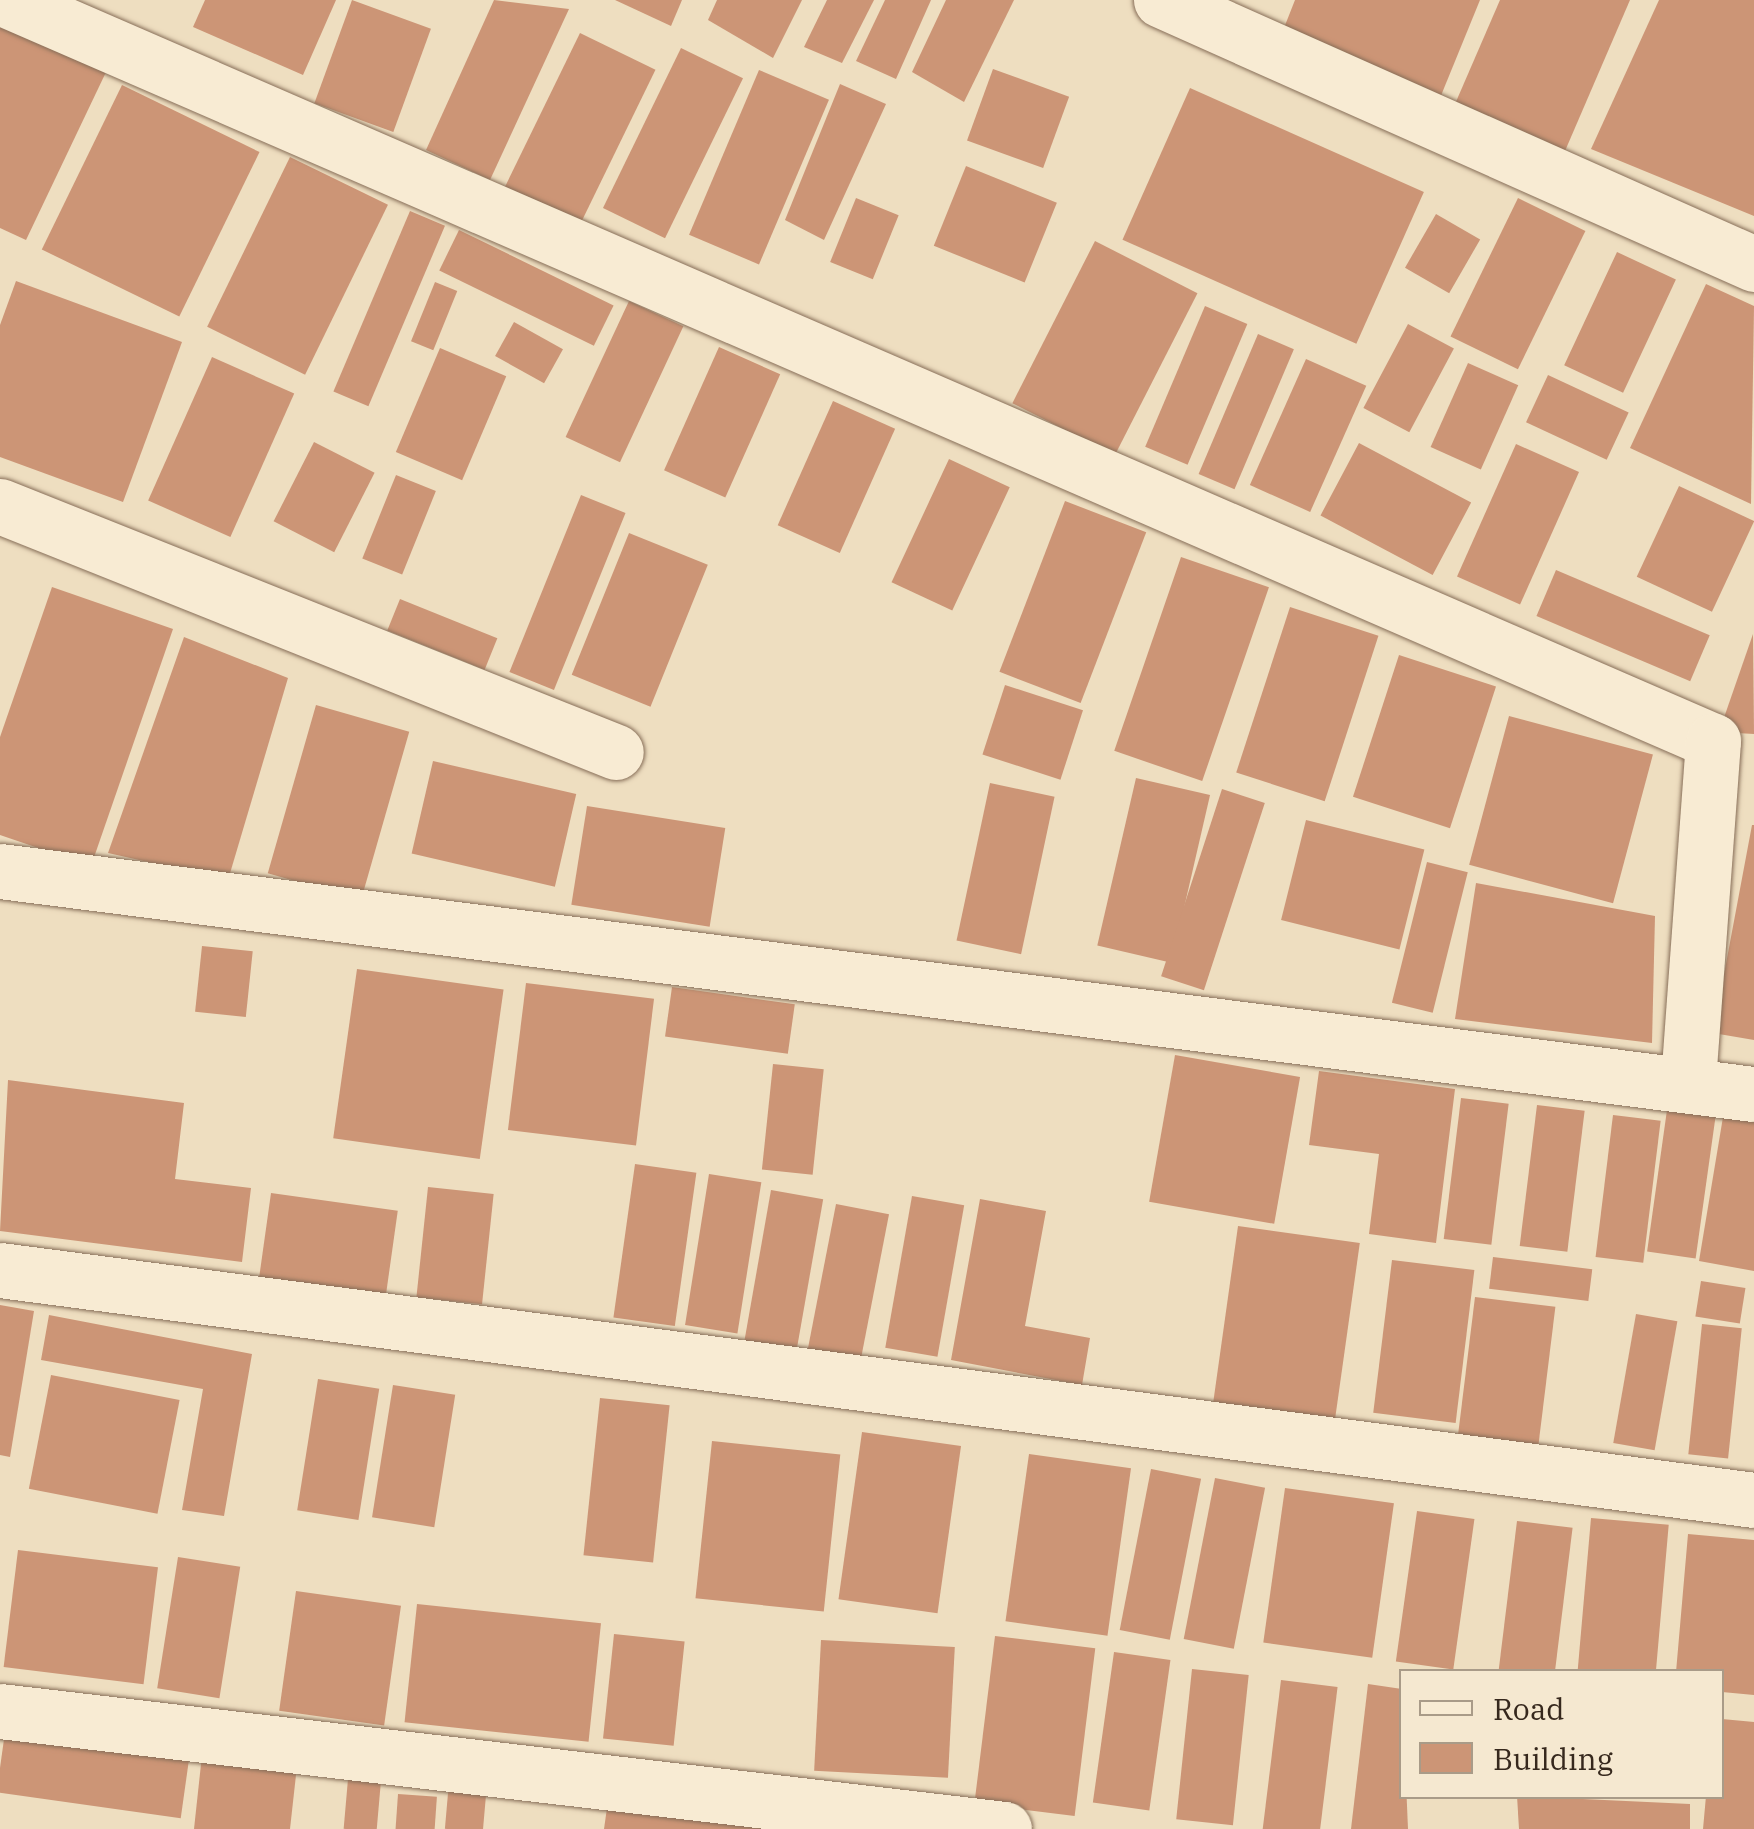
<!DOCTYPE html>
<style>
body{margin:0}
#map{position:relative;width:1754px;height:1829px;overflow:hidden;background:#eedec0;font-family:"IBM Plex Serif",serif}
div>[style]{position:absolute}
.building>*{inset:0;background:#cc9576;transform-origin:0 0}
.roads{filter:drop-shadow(0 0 2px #876e58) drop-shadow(0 0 2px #876e58)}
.minor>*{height:55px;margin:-27.5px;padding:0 27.5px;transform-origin:27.5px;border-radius:27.5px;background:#f8ebd3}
span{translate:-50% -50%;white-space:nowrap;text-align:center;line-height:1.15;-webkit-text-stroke:10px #f5e8d0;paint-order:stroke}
.legend{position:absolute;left:1399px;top:1669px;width:325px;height:130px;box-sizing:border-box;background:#f5e8d0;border:2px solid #a99b88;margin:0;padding:12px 18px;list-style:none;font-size:30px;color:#36281d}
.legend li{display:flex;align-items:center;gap:20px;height:50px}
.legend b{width:50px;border:2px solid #a99b88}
</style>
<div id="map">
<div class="building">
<i style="clip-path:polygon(205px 0,336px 0,303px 75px,193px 27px)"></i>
<i style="left:352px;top:0;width:84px;height:110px;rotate:20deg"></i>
<i style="clip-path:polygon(494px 0,569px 9px,490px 180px,426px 150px)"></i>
<i style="clip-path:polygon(615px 0,682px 0,671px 26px)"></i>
<i style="clip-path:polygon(717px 0,802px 0,773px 58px,708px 20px)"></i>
<i style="clip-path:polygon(827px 0,874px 0,842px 63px,804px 47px)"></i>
<i style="clip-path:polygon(885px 0,931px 0,896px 79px,856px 61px)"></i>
<i style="clip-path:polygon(946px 0,1014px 0,964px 102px,912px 72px)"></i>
<i style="clip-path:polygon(1295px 0,1480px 0,1440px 98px,1282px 33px)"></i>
<i style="clip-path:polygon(1500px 0,1630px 0,1565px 151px,1455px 104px)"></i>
<i style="clip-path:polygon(1659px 0,1754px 0,1754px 216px,1591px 149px)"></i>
<i style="clip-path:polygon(0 20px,107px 70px,26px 240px,0 228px)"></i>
<i style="left:580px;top:33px;width:84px;height:174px;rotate:26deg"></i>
<i style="left:681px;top:48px;width:69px;height:178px;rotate:26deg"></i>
<i style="left:993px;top:69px;width:81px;height:76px;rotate:20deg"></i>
<i style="left:759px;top:70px;width:76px;height:179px;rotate:23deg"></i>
<i style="clip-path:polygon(840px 84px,886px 104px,824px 240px,785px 220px)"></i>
<i style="left:122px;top:85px;width:153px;height:183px;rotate:26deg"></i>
<i style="left:1190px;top:88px;width:256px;height:166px;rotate:24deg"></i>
<i style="left:290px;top:157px;width:109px;height:189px;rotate:26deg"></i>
<i style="left:966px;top:166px;width:98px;height:86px;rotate:22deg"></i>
<i style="left:856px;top:198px;width:46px;height:69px;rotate:22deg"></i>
<i style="left:1518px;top:198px;width:75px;height:154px;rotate:26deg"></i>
<i style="left:410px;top:211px;width:38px;height:196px;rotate:23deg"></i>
<i style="left:1436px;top:214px;width:51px;height:62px;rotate:30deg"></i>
<i style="left:459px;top:230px;width:172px;height:45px;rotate:26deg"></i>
<i style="left:1095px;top:241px;width:115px;height:182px;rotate:27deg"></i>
<i style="left:1617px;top:252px;width:65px;height:125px;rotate:25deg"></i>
<i style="clip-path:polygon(16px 281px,182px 342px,123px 502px,0 457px,0 325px)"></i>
<i style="left:435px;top:282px;width:24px;height:64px;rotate:22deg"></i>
<i style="clip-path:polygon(1706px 284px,1754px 306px,1751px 504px,1630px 448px)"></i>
<i style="left:629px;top:301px;width:60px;height:150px;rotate:25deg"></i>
<i style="left:1205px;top:306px;width:46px;height:153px;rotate:23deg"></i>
<i style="left:514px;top:322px;width:56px;height:39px;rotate:29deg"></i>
<i style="left:1408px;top:324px;width:52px;height:95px;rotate:28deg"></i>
<i style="left:1258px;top:334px;width:39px;height:152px;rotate:23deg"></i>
<i style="left:719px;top:347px;width:67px;height:135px;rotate:24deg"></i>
<i style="left:440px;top:348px;width:72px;height:113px;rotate:23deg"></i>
<i style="left:212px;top:357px;width:90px;height:157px;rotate:24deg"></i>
<i style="left:1306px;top:359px;width:66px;height:138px;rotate:24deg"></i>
<i style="left:1468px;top:363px;width:55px;height:92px;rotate:24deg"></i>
<i style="left:1548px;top:375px;width:89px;height:52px;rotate:25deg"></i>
<i style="left:833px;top:401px;width:68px;height:136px;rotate:24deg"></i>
<i style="left:314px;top:442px;width:68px;height:89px;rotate:27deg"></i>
<i style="left:1359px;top:443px;width:127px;height:82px;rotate:28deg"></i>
<i style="left:1516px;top:444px;width:69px;height:145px;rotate:24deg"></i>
<i style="left:949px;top:459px;width:67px;height:136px;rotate:25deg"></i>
<i style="left:396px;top:475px;width:43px;height:90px;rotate:22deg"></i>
<i style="left:1679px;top:486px;width:83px;height:100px;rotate:25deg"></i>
<i style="left:581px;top:495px;width:48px;height:191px;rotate:22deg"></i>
<i style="left:1065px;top:501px;width:87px;height:183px;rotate:21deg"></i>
<i style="left:629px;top:533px;width:85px;height:153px;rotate:22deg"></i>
<i style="left:1181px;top:557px;width:93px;height:205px;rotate:19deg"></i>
<i style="left:1556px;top:570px;width:167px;height:50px;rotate:23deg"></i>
<i style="clip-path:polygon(52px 587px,173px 629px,91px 866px,0 835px,0 737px)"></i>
<i style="left:400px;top:599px;width:105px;height:34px;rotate:22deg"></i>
<i style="left:1290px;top:607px;width:93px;height:174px;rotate:18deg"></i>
<i style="clip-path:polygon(1753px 634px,1754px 734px,1719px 732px)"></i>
<i style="clip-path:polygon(184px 637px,288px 678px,228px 880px,108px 853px)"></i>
<i style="left:1399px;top:655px;width:102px;height:149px;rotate:18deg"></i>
<i style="left:1005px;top:685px;width:82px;height:73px;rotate:18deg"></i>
<i style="left:316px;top:705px;width:97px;height:175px;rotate:16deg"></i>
<i style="left:1509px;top:716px;width:149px;height:154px;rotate:15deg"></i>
<i style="left:433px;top:761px;width:147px;height:95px;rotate:13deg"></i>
<i style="left:1136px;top:778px;width:76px;height:172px;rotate:13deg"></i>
<i style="left:990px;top:783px;width:66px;height:161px;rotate:12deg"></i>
<i style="left:1222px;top:789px;width:45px;height:197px;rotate:18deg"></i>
<i style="left:587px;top:806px;width:140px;height:100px;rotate:9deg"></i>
<i style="left:1306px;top:820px;width:122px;height:103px;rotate:14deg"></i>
<i style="clip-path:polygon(1752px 825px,1754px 825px,1754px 1040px,1713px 1033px)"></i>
<i style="left:1427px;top:862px;width:42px;height:145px;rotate:14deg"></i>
<i style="clip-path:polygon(1476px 883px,1655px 916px,1652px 1043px,1455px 1019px)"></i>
<i style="left:202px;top:946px;width:51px;height:66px;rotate:6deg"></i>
<i style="left:357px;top:969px;width:148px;height:171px;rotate:8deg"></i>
<i style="left:526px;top:983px;width:129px;height:148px;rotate:7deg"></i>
<i style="left:672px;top:987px;width:124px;height:50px;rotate:8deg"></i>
<i style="left:1175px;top:1055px;width:127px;height:149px;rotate:10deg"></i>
<i style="left:773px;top:1064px;width:51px;height:106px;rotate:6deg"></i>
<i style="clip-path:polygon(1319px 1071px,1455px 1089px,1436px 1243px,1369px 1234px,1379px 1154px,1309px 1145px)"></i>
<i style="clip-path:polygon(8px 1080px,184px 1103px,175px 1179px,251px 1188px,242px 1262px,0 1231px)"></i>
<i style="left:1461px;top:1098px;width:48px;height:142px;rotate:7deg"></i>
<i style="left:1537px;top:1105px;width:48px;height:142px;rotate:7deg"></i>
<i style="left:1667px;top:1110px;width:49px;height:143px;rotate:8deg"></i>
<i style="clip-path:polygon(1724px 1111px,1754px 1116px,1754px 1271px,1699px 1261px)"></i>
<i style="left:1613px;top:1115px;width:48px;height:143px;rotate:7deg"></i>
<i style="left:635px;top:1164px;width:62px;height:155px;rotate:8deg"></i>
<i style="left:709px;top:1174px;width:53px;height:153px;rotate:9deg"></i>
<i style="left:428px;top:1187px;width:66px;height:111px;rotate:6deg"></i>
<i style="left:771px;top:1190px;width:53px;height:153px;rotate:10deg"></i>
<i style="left:271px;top:1193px;width:128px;height:86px;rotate:8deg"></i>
<i style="left:912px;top:1196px;width:53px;height:154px;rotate:10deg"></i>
<i style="clip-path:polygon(980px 1199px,1046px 1211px,1025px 1326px,1090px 1338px,1082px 1385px,951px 1360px)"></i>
<i style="left:836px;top:1204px;width:54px;height:154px;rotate:11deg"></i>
<i style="left:1238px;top:1226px;width:123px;height:180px;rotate:8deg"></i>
<i style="left:1493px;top:1257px;width:100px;height:32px;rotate:7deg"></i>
<i style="left:1392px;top:1260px;width:83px;height:154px;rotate:7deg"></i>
<i style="left:1701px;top:1281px;width:45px;height:36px;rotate:9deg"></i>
<i style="left:1475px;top:1297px;width:81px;height:154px;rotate:7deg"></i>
<i style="clip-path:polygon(0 1305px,34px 1311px,10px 1457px,0 1455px)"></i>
<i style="left:1636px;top:1314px;width:42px;height:131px;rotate:10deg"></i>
<i style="clip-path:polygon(49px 1315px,252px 1354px,224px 1516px,182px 1510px,203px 1389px,41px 1360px)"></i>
<i style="left:1702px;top:1324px;width:40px;height:131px;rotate:6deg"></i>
<i style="left:51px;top:1375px;width:131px;height:116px;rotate:11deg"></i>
<i style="left:318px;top:1379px;width:62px;height:133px;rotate:9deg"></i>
<i style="left:393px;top:1385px;width:63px;height:134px;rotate:9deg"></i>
<i style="left:600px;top:1398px;width:70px;height:158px;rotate:6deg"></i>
<i style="left:862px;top:1432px;width:100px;height:169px;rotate:8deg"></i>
<i style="left:712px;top:1441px;width:129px;height:158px;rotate:6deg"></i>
<i style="left:1029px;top:1454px;width:103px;height:169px;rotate:8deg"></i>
<i style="left:1151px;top:1469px;width:51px;height:164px;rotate:11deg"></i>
<i style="left:1215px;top:1478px;width:51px;height:164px;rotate:11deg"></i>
<i style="left:1285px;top:1488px;width:110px;height:156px;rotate:8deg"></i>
<i style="left:1417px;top:1511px;width:58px;height:152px;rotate:8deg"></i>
<i style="left:1591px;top:1518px;width:78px;height:155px;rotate:5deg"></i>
<i style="left:1517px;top:1521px;width:56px;height:152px;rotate:7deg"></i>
<i style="clip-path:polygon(1688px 1534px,1754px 1540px,1754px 1695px,1722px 1692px,1722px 1672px,1676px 1672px)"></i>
<i style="left:18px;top:1550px;width:141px;height:118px;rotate:7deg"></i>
<i style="left:178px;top:1557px;width:63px;height:133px;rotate:9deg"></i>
<i style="left:296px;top:1591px;width:106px;height:121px;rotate:8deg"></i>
<i style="left:417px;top:1604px;width:185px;height:119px;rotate:6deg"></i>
<i style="left:614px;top:1634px;width:71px;height:105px;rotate:6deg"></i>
<i style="left:995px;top:1636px;width:101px;height:169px;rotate:7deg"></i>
<i style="left:821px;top:1640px;width:134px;height:131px;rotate:3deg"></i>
<i style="left:1114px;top:1652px;width:57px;height:152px;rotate:8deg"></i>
<i style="left:1192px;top:1669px;width:57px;height:151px;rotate:6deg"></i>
<i style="left:1281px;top:1680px;width:57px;height:150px;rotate:7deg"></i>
<i style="clip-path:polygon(1368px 1684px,1402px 1689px,1408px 1829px,1351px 1829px)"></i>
<i style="clip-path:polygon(1722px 1719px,1754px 1722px,1754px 1829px,1703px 1829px,1706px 1796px,1722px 1796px)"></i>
<i style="left:6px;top:1725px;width:186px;height:68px;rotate:8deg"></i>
<i style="clip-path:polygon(202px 1755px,297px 1766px,290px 1829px,194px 1829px)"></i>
<i style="left:348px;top:1779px;width:33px;height:50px;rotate:5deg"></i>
<i style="left:449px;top:1782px;width:38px;height:47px;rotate:5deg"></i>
<i style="left:398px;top:1794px;width:39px;height:35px;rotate:4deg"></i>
<i style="clip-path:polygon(609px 1794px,808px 1829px,604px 1829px)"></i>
<i style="clip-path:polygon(1517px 1796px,1690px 1804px,1690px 1829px,1519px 1829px)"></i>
</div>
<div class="roads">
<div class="minor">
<i style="left:7px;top:0;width:1860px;rotate:23.48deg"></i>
<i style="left:1713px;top:741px;width:344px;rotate:94.2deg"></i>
<i style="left:1161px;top:0;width:649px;rotate:24deg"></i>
<i style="left:0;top:506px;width:663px;rotate:21.77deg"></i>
<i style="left:0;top:871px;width:1768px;rotate:7.25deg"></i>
<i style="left:0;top:1270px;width:1769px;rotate:7.47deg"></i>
<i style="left:0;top:1711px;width:1011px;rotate:6.7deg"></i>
</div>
</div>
<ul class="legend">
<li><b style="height:12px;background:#f8ebd3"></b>Road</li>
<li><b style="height:28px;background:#cc9576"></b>Building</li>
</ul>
</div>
